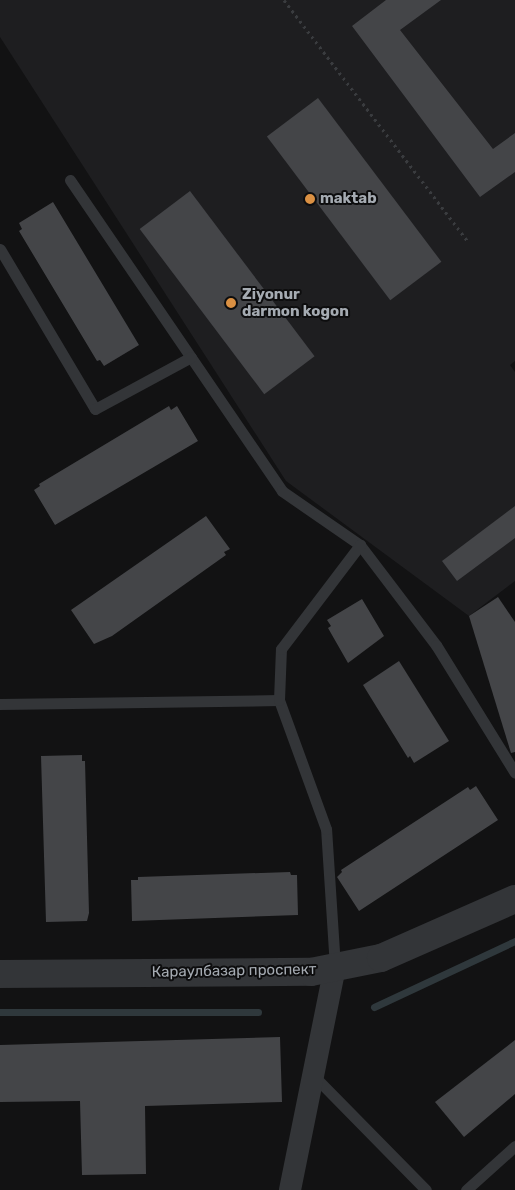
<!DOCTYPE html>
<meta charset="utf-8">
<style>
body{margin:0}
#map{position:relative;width:515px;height:1190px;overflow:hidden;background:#121213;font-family:Rubik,sans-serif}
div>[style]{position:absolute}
.built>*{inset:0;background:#1e1e20}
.stream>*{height:7px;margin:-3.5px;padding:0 3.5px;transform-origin:3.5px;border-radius:3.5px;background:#2f383c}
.building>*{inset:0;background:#444548;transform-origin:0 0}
.path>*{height:3px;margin-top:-1.5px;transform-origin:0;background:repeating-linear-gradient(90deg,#3a3c3f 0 2.5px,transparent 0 6.5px)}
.service>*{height:11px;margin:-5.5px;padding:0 5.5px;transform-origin:5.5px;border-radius:5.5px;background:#333538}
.minor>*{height:22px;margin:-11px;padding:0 11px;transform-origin:11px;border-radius:11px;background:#333538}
.tertiary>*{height:28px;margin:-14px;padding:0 14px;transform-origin:14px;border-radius:14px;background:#333538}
.dots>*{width:14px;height:14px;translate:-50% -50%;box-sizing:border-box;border:2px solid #0d0d0e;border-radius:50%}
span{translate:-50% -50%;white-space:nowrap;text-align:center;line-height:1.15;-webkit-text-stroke:4px #0d0d0e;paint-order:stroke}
.poi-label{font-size:15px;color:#a5abb2;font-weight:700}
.left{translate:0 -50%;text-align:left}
.street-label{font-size:15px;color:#a5abb2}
</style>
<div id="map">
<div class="built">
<i style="clip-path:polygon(0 0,515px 0,515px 361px,510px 365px,515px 372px,515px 581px,469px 616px,286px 481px,0 37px)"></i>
</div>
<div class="stream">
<i style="left:374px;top:1007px;width:156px;rotate:-25.1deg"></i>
<i style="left:0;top:1012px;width:258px"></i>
</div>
<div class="building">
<i style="clip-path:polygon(386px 0,441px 0,400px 30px,493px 149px,515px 133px,515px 172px,480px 197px,352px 26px)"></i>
<i style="left:318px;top:98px;width:205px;height:64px;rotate:53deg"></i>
<i style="left:190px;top:191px;width:207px;height:63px;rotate:53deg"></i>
<i style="clip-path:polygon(53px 202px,139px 345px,104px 366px,100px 360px,97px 361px,19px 231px,22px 229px,19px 223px)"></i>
<i style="clip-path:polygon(169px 406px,171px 410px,177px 406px,198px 441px,55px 525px,34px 490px,40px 486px,39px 484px)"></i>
<i style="clip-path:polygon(515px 506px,515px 538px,457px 581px,442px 561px)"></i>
<i style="clip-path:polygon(206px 516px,230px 549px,224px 552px,226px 555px,112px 636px,94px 644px,71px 610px)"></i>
<i style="clip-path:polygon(498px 597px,515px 622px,515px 752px,511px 753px,469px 616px)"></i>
<i style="clip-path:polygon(362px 599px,384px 636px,348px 663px,328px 628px,331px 626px,327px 620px)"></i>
<i style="clip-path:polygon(399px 661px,449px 741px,414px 763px,410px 756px,408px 758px,363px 685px)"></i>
<i style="clip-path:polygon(82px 755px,82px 761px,85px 761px,89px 913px,87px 921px,46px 922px,41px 756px)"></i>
<i style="clip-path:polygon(476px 786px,498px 820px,359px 911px,337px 877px,342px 872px,341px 870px,468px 787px,470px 790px)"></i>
<i style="clip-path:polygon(290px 872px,291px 875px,297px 875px,298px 915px,132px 921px,131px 880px,138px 880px,138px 877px)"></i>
<i style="clip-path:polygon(280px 1037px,282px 1102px,145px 1106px,146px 1174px,82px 1175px,80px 1101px,0 1102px,0 1045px)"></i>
<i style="clip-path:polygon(515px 1040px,515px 1094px,464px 1137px,435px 1102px)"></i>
</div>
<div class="path">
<i style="left:284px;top:0;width:302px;rotate:52.7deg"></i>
</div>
<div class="service">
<i style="left:70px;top:180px;width:376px;rotate:55.7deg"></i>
<i style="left:282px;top:491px;width:95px;rotate:34.7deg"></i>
<i style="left:360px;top:545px;width:126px;rotate:52.8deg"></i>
<i style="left:436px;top:645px;width:150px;rotate:58.3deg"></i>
<i style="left:0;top:249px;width:186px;rotate:59.3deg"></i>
<i style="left:95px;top:409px;width:109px;rotate:-28.4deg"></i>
<i style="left:0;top:704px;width:279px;rotate:-0.8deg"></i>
<i style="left:335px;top:967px;width:138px;rotate:-93.7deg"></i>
<i style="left:326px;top:829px;width:137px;rotate:-110deg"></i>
<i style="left:279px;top:700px;width:51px;rotate:-87.8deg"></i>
<i style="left:281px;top:649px;width:131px;rotate:-52.8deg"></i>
<i style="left:313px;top:1075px;width:161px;rotate:45.5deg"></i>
<i style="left:466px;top:1190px;width:66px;rotate:-41.9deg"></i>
</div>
<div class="minor">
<i style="left:290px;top:1190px;width:227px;rotate:-78.6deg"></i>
</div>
<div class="tertiary">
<i style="left:0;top:974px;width:311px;rotate:-0.4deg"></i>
<i style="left:311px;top:972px;width:71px;rotate:-11.3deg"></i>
<i style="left:381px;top:958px;width:146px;rotate:-23.8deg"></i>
</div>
<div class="dots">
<i style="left:310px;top:199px;background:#da9043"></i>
<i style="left:231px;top:303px;background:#da9043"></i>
</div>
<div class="poi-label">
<span class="left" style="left:320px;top:199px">maktab</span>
<span class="left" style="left:242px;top:303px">Ziyonur<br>darmon kogon</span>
</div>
<div class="street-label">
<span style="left:234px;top:971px;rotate:-1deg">Караулбазар проспект</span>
</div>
</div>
